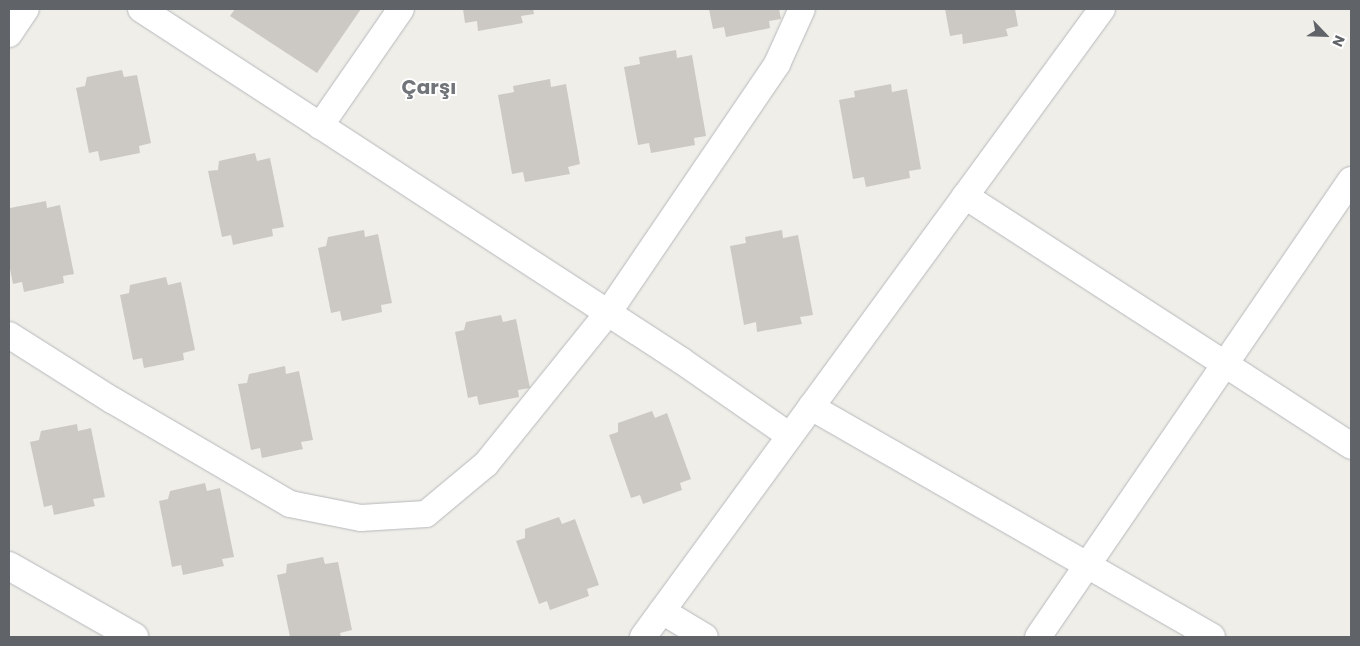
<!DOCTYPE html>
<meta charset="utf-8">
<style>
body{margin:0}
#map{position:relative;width:1360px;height:646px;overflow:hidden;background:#f0eee9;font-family:Poppins,sans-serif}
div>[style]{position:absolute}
.building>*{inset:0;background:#ccc9c5}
.roads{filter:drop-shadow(0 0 1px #b5b8bb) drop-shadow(0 0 1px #b5b8bb)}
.street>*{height:26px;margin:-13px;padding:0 13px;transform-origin:13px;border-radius:13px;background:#fff}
.secondary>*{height:28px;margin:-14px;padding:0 14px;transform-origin:14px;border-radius:14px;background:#fff}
span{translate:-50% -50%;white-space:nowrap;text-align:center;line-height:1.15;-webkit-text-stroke:4px #fff;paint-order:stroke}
.district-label{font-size:20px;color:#717579;font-weight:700}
.frame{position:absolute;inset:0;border:10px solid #606367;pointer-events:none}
.north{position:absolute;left:1300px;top:10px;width:50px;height:50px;-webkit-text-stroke:4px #fff;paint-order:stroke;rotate:114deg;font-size:14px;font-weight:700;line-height:20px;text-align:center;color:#606367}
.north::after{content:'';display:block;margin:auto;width:18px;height:22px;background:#606367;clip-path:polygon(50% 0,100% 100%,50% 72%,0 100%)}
</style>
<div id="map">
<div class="building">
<i style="clip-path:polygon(235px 9px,361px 9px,317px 73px,230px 16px)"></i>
<i style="clip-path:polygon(463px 9px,533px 9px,534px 14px,521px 16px,523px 23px,478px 31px,477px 21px,465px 23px)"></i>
<i style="clip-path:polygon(709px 9px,779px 9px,781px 19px,769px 21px,770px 28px,726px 37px,724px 27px,713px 29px)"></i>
<i style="clip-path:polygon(945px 9px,1015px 9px,1018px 26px,1006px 29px,1008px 36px,963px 44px,962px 34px,950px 36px)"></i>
<i style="clip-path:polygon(676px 50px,677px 58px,692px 55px,706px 136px,694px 138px,695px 145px,651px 153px,649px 143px,638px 145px,624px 67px,640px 64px,639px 57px)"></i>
<i style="clip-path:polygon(122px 70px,124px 77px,137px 75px,151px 143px,139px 146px,140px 153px,100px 161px,98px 151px,89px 153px,76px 88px,85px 86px,87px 77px)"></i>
<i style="clip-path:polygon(550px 79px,551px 87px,566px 84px,580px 164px,568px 167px,570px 174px,525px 182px,523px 172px,512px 174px,498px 95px,514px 92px,513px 86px)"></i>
<i style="clip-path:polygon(891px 84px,892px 92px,907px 89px,921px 169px,909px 171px,910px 178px,866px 187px,864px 177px,853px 179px,839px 100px,855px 97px,854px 91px)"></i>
<i style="clip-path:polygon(255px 153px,257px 161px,270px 158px,284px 227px,272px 229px,273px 236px,233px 245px,231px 235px,222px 237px,208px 171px,218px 170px,219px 161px)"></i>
<i style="clip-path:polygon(46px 201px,47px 208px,60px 205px,74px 274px,63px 276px,64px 283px,24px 292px,22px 282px,13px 284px,9px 264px,10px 208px)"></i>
<i style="clip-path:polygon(364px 230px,365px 237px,378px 234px,392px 303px,381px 305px,382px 312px,342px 321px,340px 311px,331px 313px,318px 248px,326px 246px,328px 237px)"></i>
<i style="clip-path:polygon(782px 230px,783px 238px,798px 235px,813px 315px,800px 317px,802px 324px,757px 332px,756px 322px,744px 325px,730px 246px,746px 243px,745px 237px)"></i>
<i style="clip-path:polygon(166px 277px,168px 285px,181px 282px,195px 350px,183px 353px,184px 360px,144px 368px,142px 358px,133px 360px,120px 295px,129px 293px,130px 285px)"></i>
<i style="clip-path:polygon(501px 315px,503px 322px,516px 319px,530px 388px,518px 390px,519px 397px,479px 405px,477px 396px,468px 398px,455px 332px,464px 330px,466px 322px)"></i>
<i style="clip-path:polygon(285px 366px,286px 374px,299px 371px,313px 440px,301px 442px,303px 449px,262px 458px,260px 448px,251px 450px,238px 384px,247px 383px,249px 374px)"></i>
<i style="clip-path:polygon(652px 411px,655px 418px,667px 413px,691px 479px,680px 483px,682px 490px,643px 504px,640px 495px,631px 498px,609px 435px,618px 432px,618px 423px)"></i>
<i style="clip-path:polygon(77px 424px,78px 431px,91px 428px,105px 497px,93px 499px,95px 506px,54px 515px,52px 505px,44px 507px,30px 442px,39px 440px,41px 431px)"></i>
<i style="clip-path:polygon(205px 483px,207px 491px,220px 488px,234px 557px,222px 559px,224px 566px,183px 575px,181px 565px,172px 567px,159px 501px,168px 499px,170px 491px)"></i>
<i style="clip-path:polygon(559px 517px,562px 524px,575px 519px,599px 585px,587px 589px,589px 596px,550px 610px,547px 601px,539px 604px,516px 541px,525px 538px,525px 529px)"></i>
<i style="clip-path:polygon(323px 557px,325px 564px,338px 562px,352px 630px,340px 633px,341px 637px,290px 637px,277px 575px,286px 573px,287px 564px)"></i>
</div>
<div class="roads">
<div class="street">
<i style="left:141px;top:9px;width:645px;rotate:33.05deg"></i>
<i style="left:682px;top:361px;width:131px;rotate:34.8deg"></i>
<i style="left:9px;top:34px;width:30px;rotate:-56deg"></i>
<i style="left:320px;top:126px;width:142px;rotate:-55.3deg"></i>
<i style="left:965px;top:196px;width:460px;rotate:32.9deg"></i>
<i style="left:9px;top:335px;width:122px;rotate:32.3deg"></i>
<i style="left:112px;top:400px;width:206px;rotate:30.3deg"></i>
<i style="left:290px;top:504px;width:72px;rotate:11.2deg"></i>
<i style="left:361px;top:518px;width:65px;rotate:-3.5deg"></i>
<i style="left:426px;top:514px;width:78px;rotate:-39.8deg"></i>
<i style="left:486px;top:464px;width:194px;rotate:-51.1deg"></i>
<i style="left:608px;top:313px;width:301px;rotate:-55.8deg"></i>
<i style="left:777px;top:64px;width:60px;rotate:-65.6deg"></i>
<i style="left:811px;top:407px;width:462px;rotate:29.8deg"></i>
<i style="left:662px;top:611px;width:50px;rotate:31.2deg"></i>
<i style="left:643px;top:637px;width:778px;rotate:-53.84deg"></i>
<i style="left:1038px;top:637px;width:554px;rotate:-55.59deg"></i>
</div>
<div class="secondary">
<i style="left:9px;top:566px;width:144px;rotate:29.6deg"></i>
</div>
</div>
<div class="district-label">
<span style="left:429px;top:87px">Çarşı</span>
</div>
<div class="frame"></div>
<div class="north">N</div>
</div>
